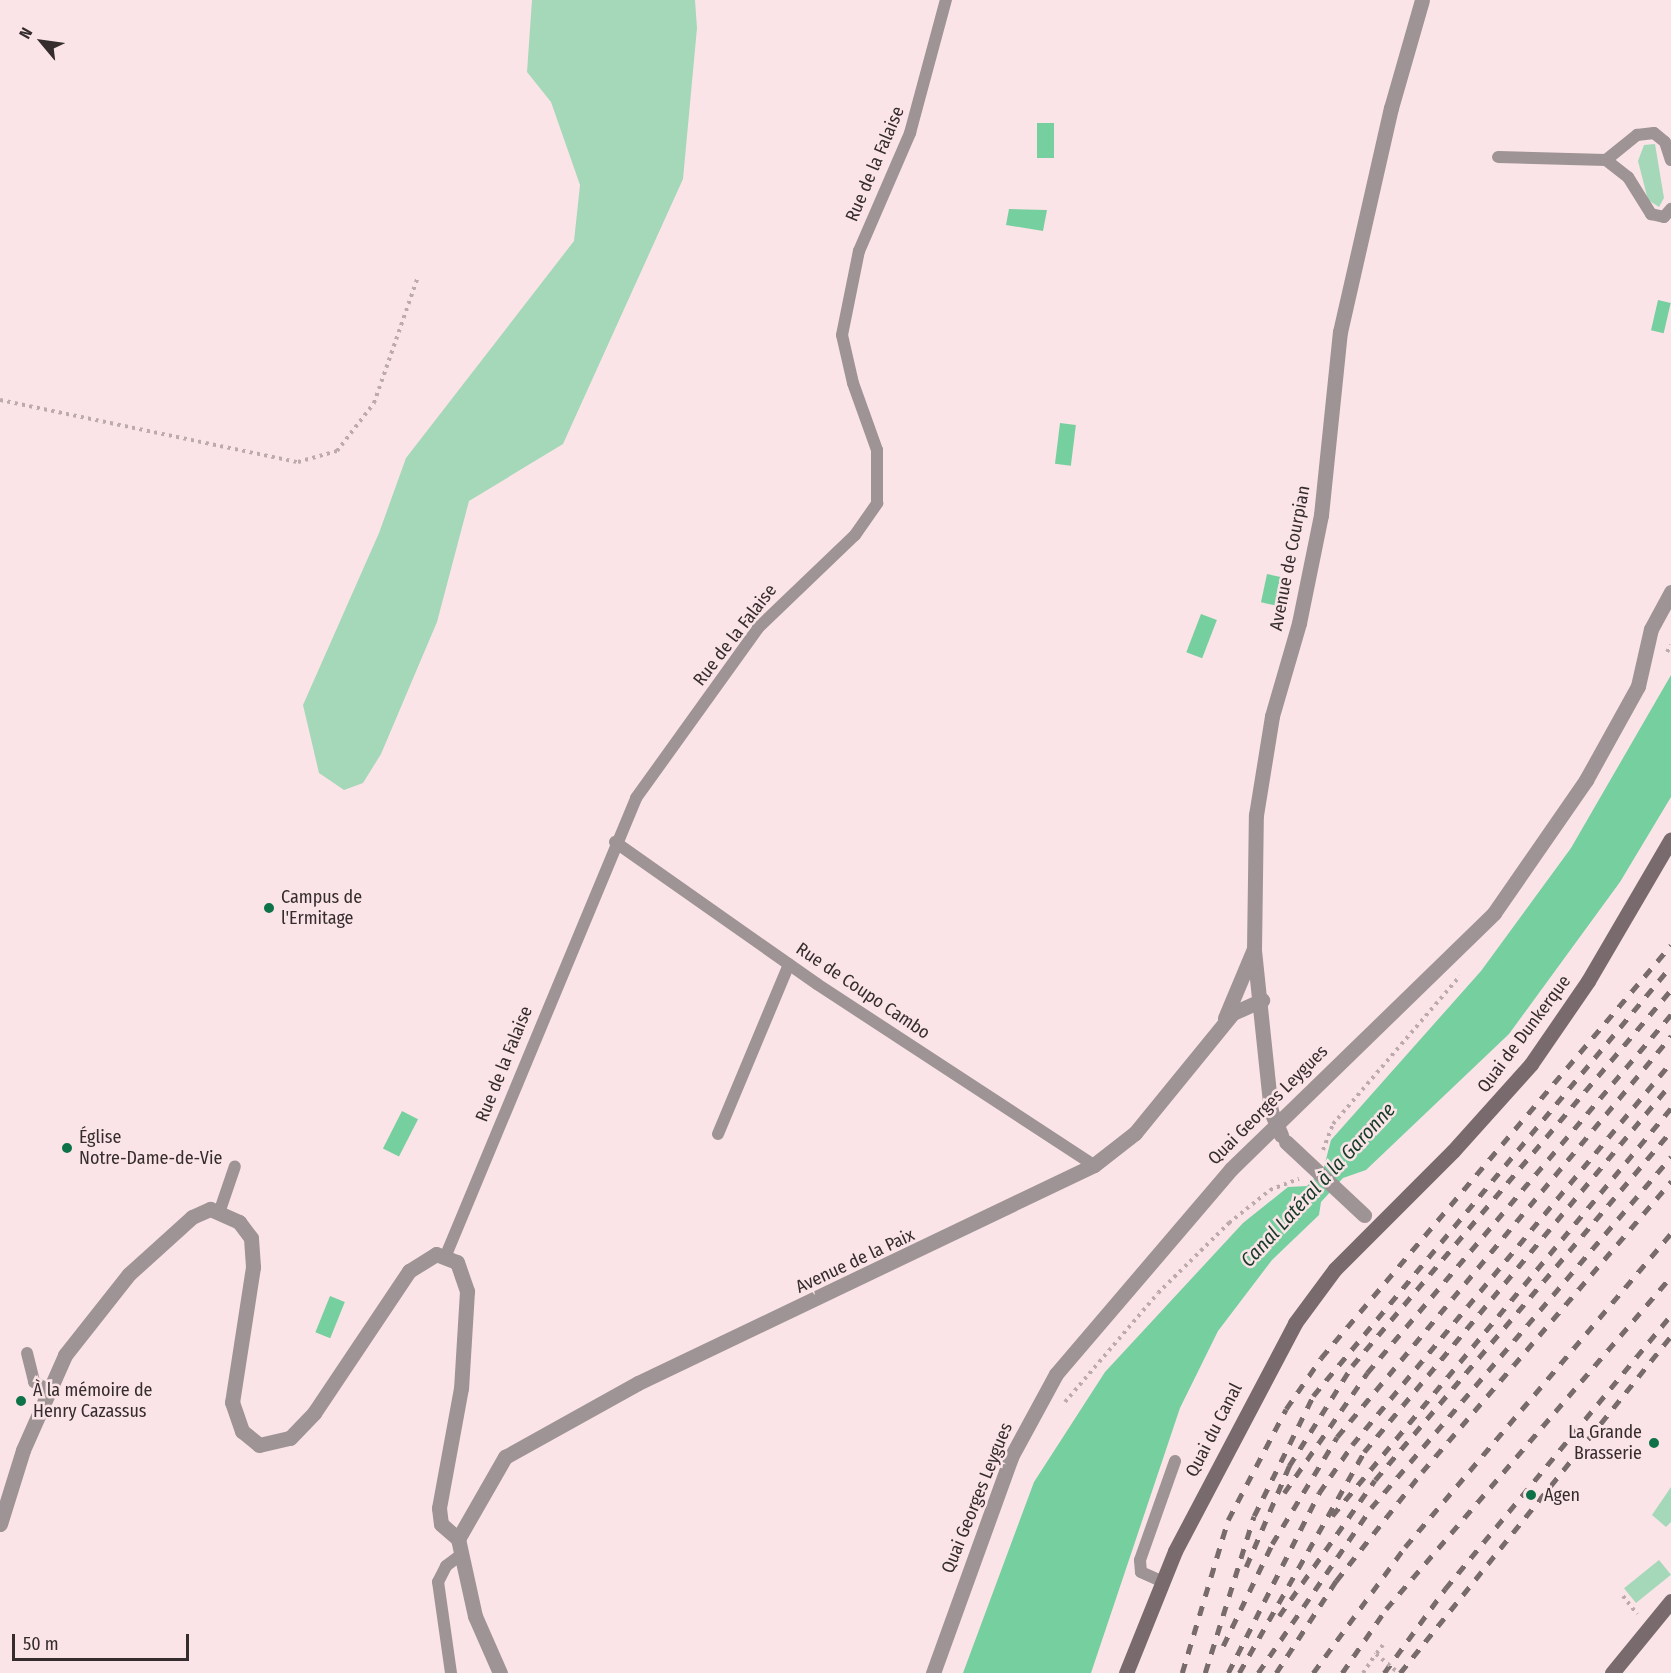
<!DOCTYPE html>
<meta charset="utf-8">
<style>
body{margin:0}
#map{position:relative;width:1671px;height:1673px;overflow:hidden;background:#fbe4e7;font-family:"Fira Sans Condensed",sans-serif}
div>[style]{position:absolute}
.green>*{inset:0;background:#a4d8b9;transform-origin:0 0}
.water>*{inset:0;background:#76cf9f;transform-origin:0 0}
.path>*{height:4px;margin-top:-2px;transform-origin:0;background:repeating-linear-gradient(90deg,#bcaaac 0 3px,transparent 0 7.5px)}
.lane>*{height:12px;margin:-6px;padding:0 6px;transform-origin:6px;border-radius:6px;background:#9e9495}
.street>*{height:15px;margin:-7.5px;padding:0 7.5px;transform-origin:7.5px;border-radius:7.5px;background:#9e9495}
.secondary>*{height:15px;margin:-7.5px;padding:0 7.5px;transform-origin:7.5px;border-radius:7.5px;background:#796b6d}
.rail>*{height:4.5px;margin-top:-2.25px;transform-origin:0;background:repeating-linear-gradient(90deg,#786b6c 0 10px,transparent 0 20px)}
.path-bridge>*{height:4px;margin-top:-2px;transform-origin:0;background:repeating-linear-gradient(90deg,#bcaaac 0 3px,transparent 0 7.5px)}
.street-bridge>*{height:15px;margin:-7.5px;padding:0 7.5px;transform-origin:7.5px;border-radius:7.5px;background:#9e9495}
.dots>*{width:16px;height:16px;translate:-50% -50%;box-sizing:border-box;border:3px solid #fbe4e7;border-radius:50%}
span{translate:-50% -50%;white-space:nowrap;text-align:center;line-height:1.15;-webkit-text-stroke:5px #fbe4e7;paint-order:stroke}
.street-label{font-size:18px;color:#342c2d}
.poi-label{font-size:18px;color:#342c2d}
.left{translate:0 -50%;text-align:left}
.right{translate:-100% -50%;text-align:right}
.water-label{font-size:20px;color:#153c28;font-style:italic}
.north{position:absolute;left:12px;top:12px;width:60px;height:60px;-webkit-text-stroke:4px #fbe4e7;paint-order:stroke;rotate:299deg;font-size:16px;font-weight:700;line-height:24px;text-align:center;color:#342c2d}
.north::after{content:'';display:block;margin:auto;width:21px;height:27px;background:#342c2d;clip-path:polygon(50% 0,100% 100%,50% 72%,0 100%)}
.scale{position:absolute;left:12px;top:1634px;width:177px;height:27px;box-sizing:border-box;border:3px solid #342c2d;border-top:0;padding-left:8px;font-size:18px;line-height:21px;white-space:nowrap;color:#342c2d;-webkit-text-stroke:4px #fbe4e7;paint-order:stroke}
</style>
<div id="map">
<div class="green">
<i style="clip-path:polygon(532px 0,695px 0,697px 28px,683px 179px,563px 444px,469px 501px,437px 622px,381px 754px,363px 783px,344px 790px,319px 773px,303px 705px,379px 533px,406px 458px,574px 241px,580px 185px,551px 102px,527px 72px)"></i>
<i style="clip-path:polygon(1655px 144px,1664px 198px,1659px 207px,1648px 200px,1638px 161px,1644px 145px)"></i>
<i style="clip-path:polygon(1671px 1487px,1671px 1522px,1666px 1527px,1652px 1515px)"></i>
<i style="left:1659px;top:1560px;width:19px;height:45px;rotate:51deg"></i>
</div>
<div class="water">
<i style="left:1037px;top:123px;width:17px;height:35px"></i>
<i style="clip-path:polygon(1009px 209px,1047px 210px,1043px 231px,1006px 225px)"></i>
<i style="left:1658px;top:300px;width:13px;height:31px;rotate:13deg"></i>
<i style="left:1060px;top:423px;width:16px;height:41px;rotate:7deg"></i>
<i style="left:1267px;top:574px;width:14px;height:29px;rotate:12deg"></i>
<i style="left:1201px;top:614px;width:17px;height:41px;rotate:21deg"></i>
<i style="clip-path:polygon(1671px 675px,1671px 797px,1620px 882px,1509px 1034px,1366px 1170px,1343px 1178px,1321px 1202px,1319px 1215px,1272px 1260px,1218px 1331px,1180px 1408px,1091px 1673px,963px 1673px,1034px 1482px,1105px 1372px,1243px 1223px,1288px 1187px,1307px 1186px,1324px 1167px,1331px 1140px,1481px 971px,1571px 848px)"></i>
<i style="left:402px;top:1111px;width:18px;height:42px;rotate:27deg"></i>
<i style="left:330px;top:1296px;width:16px;height:39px;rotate:22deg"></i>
</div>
<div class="path">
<i style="left:0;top:400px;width:304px;rotate:11.8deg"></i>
<i style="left:298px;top:462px;width:41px;rotate:-15.8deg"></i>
<i style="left:337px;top:451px;width:61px;rotate:-52.4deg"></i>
<i style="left:374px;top:403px;width:133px;rotate:-70.8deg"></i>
<i style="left:1667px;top:652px;width:8px;rotate:-60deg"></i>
<i style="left:1323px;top:1150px;width:28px;rotate:-69deg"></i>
<i style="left:1333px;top:1124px;width:195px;rotate:-49.4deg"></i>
<i style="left:1065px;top:1402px;width:143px;rotate:-49.5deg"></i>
<i style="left:1158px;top:1293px;width:100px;rotate:-44.6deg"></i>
<i style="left:1229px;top:1223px;width:53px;rotate:-38.8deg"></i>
<i style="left:1270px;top:1190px;width:31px;rotate:-21deg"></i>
<i style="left:1623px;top:1596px;width:23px;rotate:52deg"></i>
<i style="left:1363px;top:1673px;width:23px;rotate:-56deg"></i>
</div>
<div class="lane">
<i style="left:1498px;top:157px;width:108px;rotate:1.6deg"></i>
<i style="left:1606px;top:160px;width:40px;rotate:-39deg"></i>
<i style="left:1637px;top:135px;width:17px;rotate:-7deg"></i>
<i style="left:1654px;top:133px;width:14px;rotate:39deg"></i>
<i style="left:1665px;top:142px;width:19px;rotate:72deg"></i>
<i style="left:1606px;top:160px;width:28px;rotate:38deg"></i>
<i style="left:1628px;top:177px;width:44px;rotate:58.1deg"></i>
<i style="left:1651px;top:214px;width:13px;rotate:13deg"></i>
<i style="left:1664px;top:217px;width:11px;rotate:-49deg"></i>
<i style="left:615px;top:842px;width:247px;rotate:35.1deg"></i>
<i style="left:817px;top:984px;width:331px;rotate:33.2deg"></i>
<i style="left:718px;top:1134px;width:184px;rotate:-67.3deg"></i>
<i style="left:220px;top:1210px;width:46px;rotate:-71.2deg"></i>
<i style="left:446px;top:1255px;width:495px;rotate:-67.4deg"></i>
<i style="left:636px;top:798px;width:209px;rotate:-54.3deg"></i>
<i style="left:758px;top:628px;width:134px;rotate:-43.8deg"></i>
<i style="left:855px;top:535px;width:39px;rotate:-55deg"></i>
<i style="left:877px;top:503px;width:53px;rotate:-90deg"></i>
<i style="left:877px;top:450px;width:71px;rotate:-109.7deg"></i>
<i style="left:853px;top:383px;width:49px;rotate:-102.9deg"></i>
<i style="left:842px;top:335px;width:86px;rotate:-78.6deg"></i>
<i style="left:859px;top:251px;width:129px;rotate:-66.6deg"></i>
<i style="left:910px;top:133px;width:138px;rotate:-74.9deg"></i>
<i style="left:27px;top:1353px;width:30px;rotate:76deg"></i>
<i style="left:34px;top:1382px;width:16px;rotate:27deg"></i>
<i style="left:1161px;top:1581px;width:22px;rotate:-156deg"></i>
<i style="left:1141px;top:1572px;width:12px;rotate:-95deg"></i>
<i style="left:1140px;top:1560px;width:105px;rotate:-70.5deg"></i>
<i style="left:451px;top:1673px;width:92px;rotate:-98.1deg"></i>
<i style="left:438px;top:1582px;width:18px;rotate:-63deg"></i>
<i style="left:446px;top:1566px;width:15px;rotate:-37deg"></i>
</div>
<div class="street">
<i style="left:1225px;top:1018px;width:73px;rotate:-67.3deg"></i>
<i style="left:1281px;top:1135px;width:25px;rotate:-113deg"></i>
<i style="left:1271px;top:1112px;width:163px;rotate:-96deg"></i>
<i style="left:1254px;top:950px;width:135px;rotate:-89.2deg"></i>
<i style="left:1256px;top:815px;width:100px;rotate:-80.8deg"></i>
<i style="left:1272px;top:716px;width:97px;rotate:-73.8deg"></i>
<i style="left:1299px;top:623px;width:110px;rotate:-78.5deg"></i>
<i style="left:1321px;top:515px;width:184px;rotate:-84.1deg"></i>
<i style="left:1340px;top:332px;width:230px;rotate:-77.2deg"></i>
<i style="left:1391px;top:108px;width:112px;rotate:-74deg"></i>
<i style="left:0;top:1524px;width:77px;rotate:-72.7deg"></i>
<i style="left:23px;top:1450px;width:104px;rotate:-66.1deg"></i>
<i style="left:65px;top:1355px;width:103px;rotate:-51.7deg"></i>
<i style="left:129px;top:1274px;width:85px;rotate:-42.1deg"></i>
<i style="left:192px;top:1217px;width:20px;rotate:-24deg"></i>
<i style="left:210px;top:1209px;width:32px;rotate:24deg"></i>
<i style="left:239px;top:1222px;width:20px;rotate:53deg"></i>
<i style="left:251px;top:1238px;width:29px;rotate:86deg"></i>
<i style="left:253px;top:1267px;width:137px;rotate:98.8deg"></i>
<i style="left:232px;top:1402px;width:31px;rotate:71deg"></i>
<i style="left:242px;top:1431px;width:22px;rotate:39deg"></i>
<i style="left:259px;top:1445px;width:32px;rotate:-13deg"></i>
<i style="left:290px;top:1438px;width:35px;rotate:-46deg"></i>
<i style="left:314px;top:1413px;width:171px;rotate:-56.2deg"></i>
<i style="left:409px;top:1271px;width:32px;rotate:-32deg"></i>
<i style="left:436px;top:1254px;width:22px;rotate:21deg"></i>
<i style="left:457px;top:1262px;width:31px;rotate:71deg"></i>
<i style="left:467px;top:1291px;width:97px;rotate:93.5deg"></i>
<i style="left:461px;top:1388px;width:122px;rotate:100.4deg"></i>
<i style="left:439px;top:1508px;width:16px;rotate:83deg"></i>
<i style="left:441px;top:1524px;width:23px;rotate:41deg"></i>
<i style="left:500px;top:1673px;width:62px;rotate:-113.7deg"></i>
<i style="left:475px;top:1616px;width:79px;rotate:-102.4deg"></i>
<i style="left:458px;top:1539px;width:95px;rotate:-60.2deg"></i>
<i style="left:505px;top:1457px;width:152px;rotate:-29.1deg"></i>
<i style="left:638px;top:1383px;width:505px;rotate:-25.55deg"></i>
<i style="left:1094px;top:1165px;width:52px;rotate:-38deg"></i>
<i style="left:1135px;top:1133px;width:155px;rotate:-50.8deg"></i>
<i style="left:1233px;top:1013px;width:32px;rotate:-24deg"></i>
<i style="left:933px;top:1673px;width:230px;rotate:-70.1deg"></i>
<i style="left:1011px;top:1457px;width:94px;rotate:-61.5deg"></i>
<i style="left:1056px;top:1374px;width:270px;rotate:-49.5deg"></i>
<i style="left:1231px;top:1169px;width:367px;rotate:-44.2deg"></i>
<i style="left:1494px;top:913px;width:162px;rotate:-55.3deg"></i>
<i style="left:1586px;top:780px;width:107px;rotate:-61deg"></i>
<i style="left:1638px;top:686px;width:58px;rotate:-77.2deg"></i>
<i style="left:1651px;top:629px;width:42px;rotate:-61.6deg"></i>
</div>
<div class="secondary">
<i style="left:1126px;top:1673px;width:131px;rotate:-68.1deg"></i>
<i style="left:1175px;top:1551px;width:258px;rotate:-62.2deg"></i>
<i style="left:1295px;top:1323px;width:67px;rotate:-53.5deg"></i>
<i style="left:1335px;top:1269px;width:167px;rotate:-45deg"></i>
<i style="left:1453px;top:1151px;width:117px;rotate:-48.1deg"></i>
<i style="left:1531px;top:1064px;width:101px;rotate:-55.5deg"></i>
<i style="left:1588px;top:981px;width:164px;rotate:-59.7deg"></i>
<i style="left:1612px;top:1673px;width:93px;rotate:-50.7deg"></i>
</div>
<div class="rail">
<i style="left:1284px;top:1493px;width:146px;rotate:-55.3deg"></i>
<i style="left:1367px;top:1373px;width:470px;rotate:-49.7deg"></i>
<i style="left:1332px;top:1516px;width:530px;rotate:-50.28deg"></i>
<i style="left:1246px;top:1567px;width:110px;rotate:-66.9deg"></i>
<i style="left:1289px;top:1466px;width:118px;rotate:-57.8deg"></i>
<i style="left:1352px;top:1366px;width:493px;rotate:-49.7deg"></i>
<i style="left:1279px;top:1616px;width:166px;rotate:-54.8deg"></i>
<i style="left:1375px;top:1480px;width:458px;rotate:-49.7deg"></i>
<i style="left:1223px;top:1646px;width:113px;rotate:-64.3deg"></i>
<i style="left:1272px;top:1544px;width:125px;rotate:-58.7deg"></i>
<i style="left:1337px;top:1437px;width:522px;rotate:-50.21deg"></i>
<i style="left:1182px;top:1673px;width:160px;rotate:-73.3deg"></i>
<i style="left:1228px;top:1520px;width:125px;rotate:-62.4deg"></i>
<i style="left:1286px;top:1409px;width:62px;rotate:-55.5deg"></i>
<i style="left:1321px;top:1358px;width:541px;rotate:-49.72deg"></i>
<i style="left:1205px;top:1673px;width:164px;rotate:-72.7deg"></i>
<i style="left:1254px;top:1516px;width:134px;rotate:-63.8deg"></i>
<i style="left:1313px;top:1396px;width:560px;rotate:-50.22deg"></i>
<i style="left:1228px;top:1673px;width:202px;rotate:-63.2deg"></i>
<i style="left:1319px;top:1493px;width:58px;rotate:-55.5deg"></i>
<i style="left:1352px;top:1445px;width:498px;rotate:-50.2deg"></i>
<i style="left:1239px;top:1673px;width:254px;rotate:-60.5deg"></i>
<i style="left:1364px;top:1452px;width:479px;rotate:-50.2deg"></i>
<i style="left:1258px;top:1673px;width:200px;rotate:-55.6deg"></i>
<i style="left:1371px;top:1508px;width:462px;rotate:-49.5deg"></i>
<i style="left:1276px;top:1673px;width:110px;rotate:-56.9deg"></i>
<i style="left:1336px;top:1581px;width:139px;rotate:-51.7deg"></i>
<i style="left:1422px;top:1472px;width:383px;rotate:-49.4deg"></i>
<i style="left:1313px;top:1673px;width:156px;rotate:-53.9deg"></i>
<i style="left:1405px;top:1547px;width:412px;rotate:-49.7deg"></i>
<i style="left:1342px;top:1673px;width:78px;rotate:-55.5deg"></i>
<i style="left:1386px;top:1609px;width:438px;rotate:-49.4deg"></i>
<i style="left:1384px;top:1673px;width:104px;rotate:-54deg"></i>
<i style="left:1445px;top:1589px;width:355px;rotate:-50.5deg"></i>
<i style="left:1400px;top:1673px;width:432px;rotate:-51.2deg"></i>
</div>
<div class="path-bridge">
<i style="left:1383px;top:1645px;width:11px;rotate:128deg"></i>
<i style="left:1376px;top:1654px;width:30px;rotate:40deg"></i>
</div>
<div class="street-bridge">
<i style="left:1286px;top:1142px;width:107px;rotate:43.1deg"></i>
</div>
<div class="dots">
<i style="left:269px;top:908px;background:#0e7248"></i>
<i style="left:67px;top:1148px;background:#0e7248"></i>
<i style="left:21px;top:1401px;background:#0e7248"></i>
<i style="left:1654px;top:1443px;background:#0e7248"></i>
<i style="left:1531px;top:1495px;background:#0e7248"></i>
</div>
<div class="street-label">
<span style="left:875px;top:164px;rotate:-67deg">Rue de la Falaise</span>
<span style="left:1290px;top:558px;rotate:-79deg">Avenue de Courpian</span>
<span style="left:735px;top:635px;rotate:-52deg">Rue de la Falaise</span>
<span style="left:863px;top:991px;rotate:34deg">Rue de Coupo Cambo</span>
<span style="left:1524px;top:1034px;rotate:-53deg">Quai de Dunkerque</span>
<span style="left:504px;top:1064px;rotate:-68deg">Rue de la Falaise</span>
<span style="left:1268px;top:1105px;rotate:-45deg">Quai Georges Leygues</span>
<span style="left:855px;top:1261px;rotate:-25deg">Avenue de la Paix</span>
<span style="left:1214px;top:1430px;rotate:-63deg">Quai du Canal</span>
<span style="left:977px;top:1498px;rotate:-68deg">Quai Georges Leygues</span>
</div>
<div class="poi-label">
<span class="left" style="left:281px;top:908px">Campus de<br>l'Ermitage</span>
<span class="left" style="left:79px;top:1148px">Église<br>Notre-Dame-de-Vie</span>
<span class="left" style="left:33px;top:1401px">À la mémoire de<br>Henry Cazassus</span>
<span class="right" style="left:1642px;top:1443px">La Grande<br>Brasserie</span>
<span class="left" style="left:1544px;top:1495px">Agen</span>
</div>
<div class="water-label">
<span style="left:1318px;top:1185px;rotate:-47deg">Canal Latéral à la Garonne</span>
</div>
<div class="north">N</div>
<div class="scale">50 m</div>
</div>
